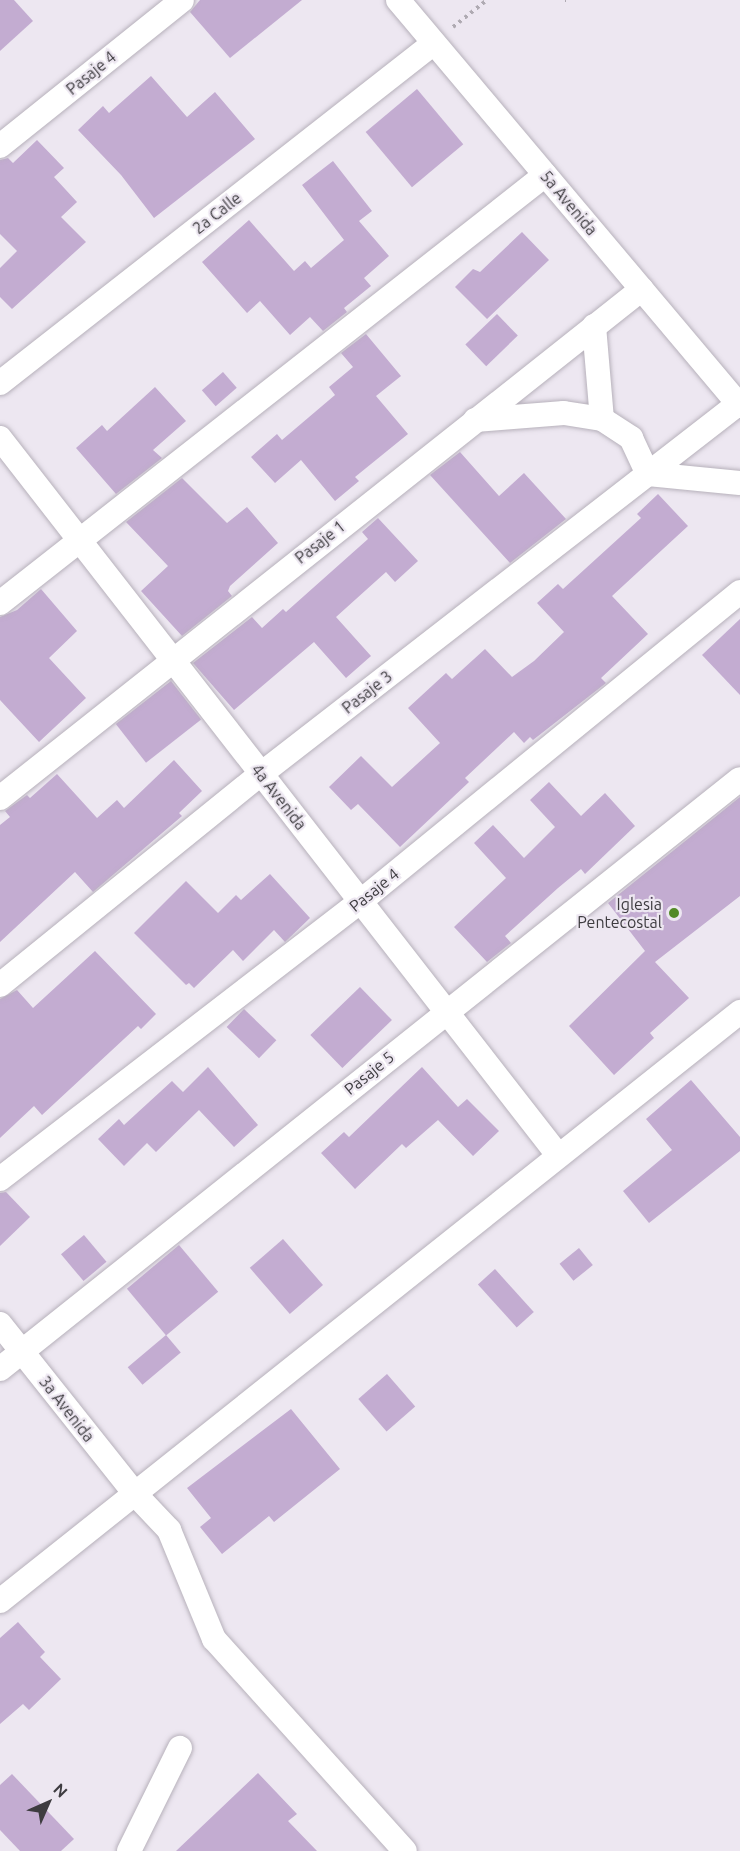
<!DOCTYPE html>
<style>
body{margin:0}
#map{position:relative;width:740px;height:1851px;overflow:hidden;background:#ede7f1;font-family:Ubuntu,sans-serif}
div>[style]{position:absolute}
.building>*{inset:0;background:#c3acd1;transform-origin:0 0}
.path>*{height:4px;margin-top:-2px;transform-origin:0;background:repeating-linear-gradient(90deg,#afaab2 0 3px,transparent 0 7.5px)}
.roads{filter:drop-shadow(0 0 2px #b7b1bb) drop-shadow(0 0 2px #b7b1bb)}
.minor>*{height:24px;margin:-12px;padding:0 12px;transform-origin:12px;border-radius:12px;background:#fff}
.dots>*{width:16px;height:16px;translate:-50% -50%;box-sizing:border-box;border:3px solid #ede7f1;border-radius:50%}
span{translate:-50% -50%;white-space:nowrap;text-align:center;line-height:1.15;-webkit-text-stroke:4.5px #ede7f1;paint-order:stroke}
.street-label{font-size:16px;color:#3e3c40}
.poi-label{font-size:16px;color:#3e3c40}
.right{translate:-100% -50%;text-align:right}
.north{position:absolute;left:18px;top:1773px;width:60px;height:60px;-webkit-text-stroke:4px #ede7f1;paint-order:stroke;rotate:45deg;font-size:16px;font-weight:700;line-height:24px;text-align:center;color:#3e3c40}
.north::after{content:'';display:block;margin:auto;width:21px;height:27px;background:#3e3c40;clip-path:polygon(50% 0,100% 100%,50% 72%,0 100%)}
</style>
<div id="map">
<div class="building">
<i style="clip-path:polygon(0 0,14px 0,33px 21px,0 51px)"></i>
<i style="clip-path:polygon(200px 0,302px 0,230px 58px,190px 12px)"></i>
<i style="clip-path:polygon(151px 76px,187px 117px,215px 92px,255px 139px,154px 218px,121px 175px,78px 130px,103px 106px,109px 113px)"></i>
<i style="left:417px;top:89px;width:72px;height:67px;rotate:50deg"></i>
<i style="clip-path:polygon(37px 140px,64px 168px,54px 177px,77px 202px,61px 217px,86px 242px,12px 309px,0 297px,0 268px,17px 251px,0 234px,0 160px,8px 158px,13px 163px)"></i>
<i style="clip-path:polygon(333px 161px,372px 211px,359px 221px,389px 256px,364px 278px,371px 286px,344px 308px,347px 312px,323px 331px,310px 317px,290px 335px,260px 301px,247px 313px,202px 262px,249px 220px,294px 271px,305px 261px,311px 268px,344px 240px,302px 185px)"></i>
<i style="clip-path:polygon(522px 232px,549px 260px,487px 319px,455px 287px,473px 269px,480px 272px)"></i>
<i style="left:497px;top:314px;width:30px;height:44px;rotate:46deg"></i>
<i style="clip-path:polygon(366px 334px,401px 376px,376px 396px,408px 434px,355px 477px,359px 481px,335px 501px,301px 460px,275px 483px,251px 457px,277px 434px,282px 440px,335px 395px,329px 387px,353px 367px,341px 353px)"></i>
<i style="left:223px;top:372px;width:21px;height:28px;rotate:49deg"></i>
<i style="clip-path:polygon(155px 387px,186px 421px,153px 450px,162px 458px,116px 494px,76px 448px,102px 425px,107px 431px)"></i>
<i style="clip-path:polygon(460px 452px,499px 496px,524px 473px,566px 519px,510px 563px,430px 475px)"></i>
<i style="clip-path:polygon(182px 478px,227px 523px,247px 507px,278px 543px,230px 586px,228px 591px,232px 596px,182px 636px,141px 591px,168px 566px,126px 522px)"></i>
<i style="clip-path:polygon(658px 494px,688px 526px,612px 596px,648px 634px,601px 678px,606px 683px,533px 740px,530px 737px,524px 743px,514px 732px,465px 778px,469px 782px,400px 847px,358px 804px,351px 810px,329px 787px,361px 756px,392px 787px,440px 743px,408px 708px,446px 673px,452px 679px,485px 649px,512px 677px,534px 661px,564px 632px,537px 603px,558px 584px,563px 589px,641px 518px,637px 514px)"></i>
<i style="clip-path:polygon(378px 518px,418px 561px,395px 582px,386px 572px,336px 617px,371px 656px,346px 678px,314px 642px,234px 710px,193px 663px,252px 617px,262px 628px,283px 609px,286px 612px,368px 539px,362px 532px)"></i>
<i style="clip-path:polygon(41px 589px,77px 631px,49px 658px,86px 698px,39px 742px,0 700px,0 617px,17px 610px)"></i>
<i style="clip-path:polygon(740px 619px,740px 695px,702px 655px)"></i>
<i style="left:171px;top:681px;width:49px;height:70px;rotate:52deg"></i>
<i style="clip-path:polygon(174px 760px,202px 791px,179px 813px,182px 816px,93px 892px,75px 872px,0 942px,0 825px,10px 817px,5px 811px,27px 795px,30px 798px,57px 774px,97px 818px,117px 800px,124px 808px)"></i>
<i style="clip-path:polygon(549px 782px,581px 816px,605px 793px,635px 826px,585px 874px,581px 869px,558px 888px,505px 936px,511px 943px,487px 962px,454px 927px,506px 878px,474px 843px,493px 825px,524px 858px,555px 827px,530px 800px)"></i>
<i style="clip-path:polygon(740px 797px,740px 896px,655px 962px,689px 998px,650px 1033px,654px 1038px,614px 1075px,569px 1026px,645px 951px,608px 903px)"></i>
<i style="clip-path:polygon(270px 874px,310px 918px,285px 942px,274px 930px,243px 961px,233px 950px,194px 988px,189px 983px,186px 985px,134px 933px,186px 881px,218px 913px,236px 895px,241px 900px)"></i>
<i style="clip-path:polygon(95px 951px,156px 1014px,141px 1029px,138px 1026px,42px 1115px,34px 1106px,0 1138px,0 999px,17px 990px,33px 1008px)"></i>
<i style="left:360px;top:987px;width:46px;height:69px;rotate:46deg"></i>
<i style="left:244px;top:1009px;width:45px;height:25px;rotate:44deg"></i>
<i style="clip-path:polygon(208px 1067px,258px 1125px,234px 1147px,199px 1110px,156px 1152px,147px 1143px,124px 1166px,98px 1139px,119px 1119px,124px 1125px,172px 1081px,183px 1092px)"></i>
<i style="clip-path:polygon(422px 1067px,458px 1107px,467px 1099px,499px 1131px,473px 1156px,438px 1120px,406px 1148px,402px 1144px,355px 1189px,321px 1153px,344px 1132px,349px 1137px)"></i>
<i style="clip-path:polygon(691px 1080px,740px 1137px,740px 1151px,649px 1223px,623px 1191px,672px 1150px,646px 1119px)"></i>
<i style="clip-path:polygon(6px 1192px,30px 1217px,0 1246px,0 1193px)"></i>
<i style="left:84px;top:1235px;width:35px;height:30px;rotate:50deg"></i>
<i style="left:283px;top:1239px;width:61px;height:44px;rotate:49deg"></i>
<i style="left:179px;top:1245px;width:61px;height:68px;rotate:50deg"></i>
<i style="left:579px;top:1248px;width:22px;height:25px;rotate:51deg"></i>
<i style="left:495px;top:1269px;width:58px;height:23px;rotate:48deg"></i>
<i style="left:166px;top:1335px;width:23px;height:50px;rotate:50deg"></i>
<i style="left:387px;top:1374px;width:43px;height:38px;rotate:49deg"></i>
<i style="clip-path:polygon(291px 1409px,340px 1469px,274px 1522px,269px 1516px,222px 1554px,200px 1527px,211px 1518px,187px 1488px)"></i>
<i style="clip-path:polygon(18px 1622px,45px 1652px,40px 1657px,61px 1679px,29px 1710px,23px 1704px,0 1724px,0 1638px)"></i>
<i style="clip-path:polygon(258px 1773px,297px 1814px,288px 1821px,317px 1851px,176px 1851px)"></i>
<i style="clip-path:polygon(12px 1774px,74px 1839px,61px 1851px,20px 1851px,0 1830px,0 1785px)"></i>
</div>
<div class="path">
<i style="left:565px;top:0;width:1px"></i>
<i style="left:453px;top:27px;width:43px;rotate:-38.5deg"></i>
</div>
<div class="roads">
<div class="minor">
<i style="left:398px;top:0;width:531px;rotate:49.89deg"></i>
<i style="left:0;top:146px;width:233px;rotate:-38.7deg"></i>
<i style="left:594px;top:326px;width:93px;rotate:85.1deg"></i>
<i style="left:0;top:383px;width:551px;rotate:-38.08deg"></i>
<i style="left:475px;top:420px;width:89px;rotate:-4.5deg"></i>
<i style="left:564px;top:413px;width:38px;rotate:9deg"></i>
<i style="left:602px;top:419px;width:35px;rotate:33deg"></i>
<i style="left:631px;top:438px;width:40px;rotate:65deg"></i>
<i style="left:648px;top:474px;width:92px;rotate:5.6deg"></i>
<i style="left:0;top:438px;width:909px;rotate:52.11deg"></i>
<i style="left:0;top:603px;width:693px;rotate:-38.14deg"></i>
<i style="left:0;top:798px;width:819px;rotate:-38.41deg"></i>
<i style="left:0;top:985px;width:336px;rotate:-39deg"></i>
<i style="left:261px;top:774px;width:604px;rotate:-37.8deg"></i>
<i style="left:0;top:1179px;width:456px;rotate:-37.6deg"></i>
<i style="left:361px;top:901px;width:489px;rotate:-39.2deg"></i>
<i style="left:0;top:1324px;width:217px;rotate:51.5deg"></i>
<i style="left:135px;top:1494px;width:50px;rotate:46.6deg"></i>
<i style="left:169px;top:1530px;width:118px;rotate:67.6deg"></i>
<i style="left:214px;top:1639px;width:285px;rotate:48deg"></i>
<i style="left:0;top:1369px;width:946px;rotate:-38.57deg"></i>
<i style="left:0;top:1601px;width:946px;rotate:-38.52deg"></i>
<i style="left:129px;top:1851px;width:115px;rotate:-63.7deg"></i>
</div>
</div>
<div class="dots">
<i style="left:674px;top:913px;background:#528a26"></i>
</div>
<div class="street-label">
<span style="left:91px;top:73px;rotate:-39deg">Pasaje 4</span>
<span style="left:569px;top:203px;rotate:50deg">5a Avenida</span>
<span style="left:217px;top:213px;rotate:-38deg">2a Calle</span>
<span style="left:320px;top:542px;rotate:-38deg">Pasaje 1</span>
<span style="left:367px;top:692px;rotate:-38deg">Pasaje 3</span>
<span style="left:279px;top:797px;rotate:52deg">4a Avenida</span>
<span style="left:374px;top:890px;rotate:-39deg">Pasaje 4</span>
<span style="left:369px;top:1073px;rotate:-39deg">Pasaje 5</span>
<span style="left:67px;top:1409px;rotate:52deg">3a Avenida</span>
</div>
<div class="poi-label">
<span class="right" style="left:662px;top:913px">Iglesia<br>Pentecostal</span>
</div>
<div class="north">N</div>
</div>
